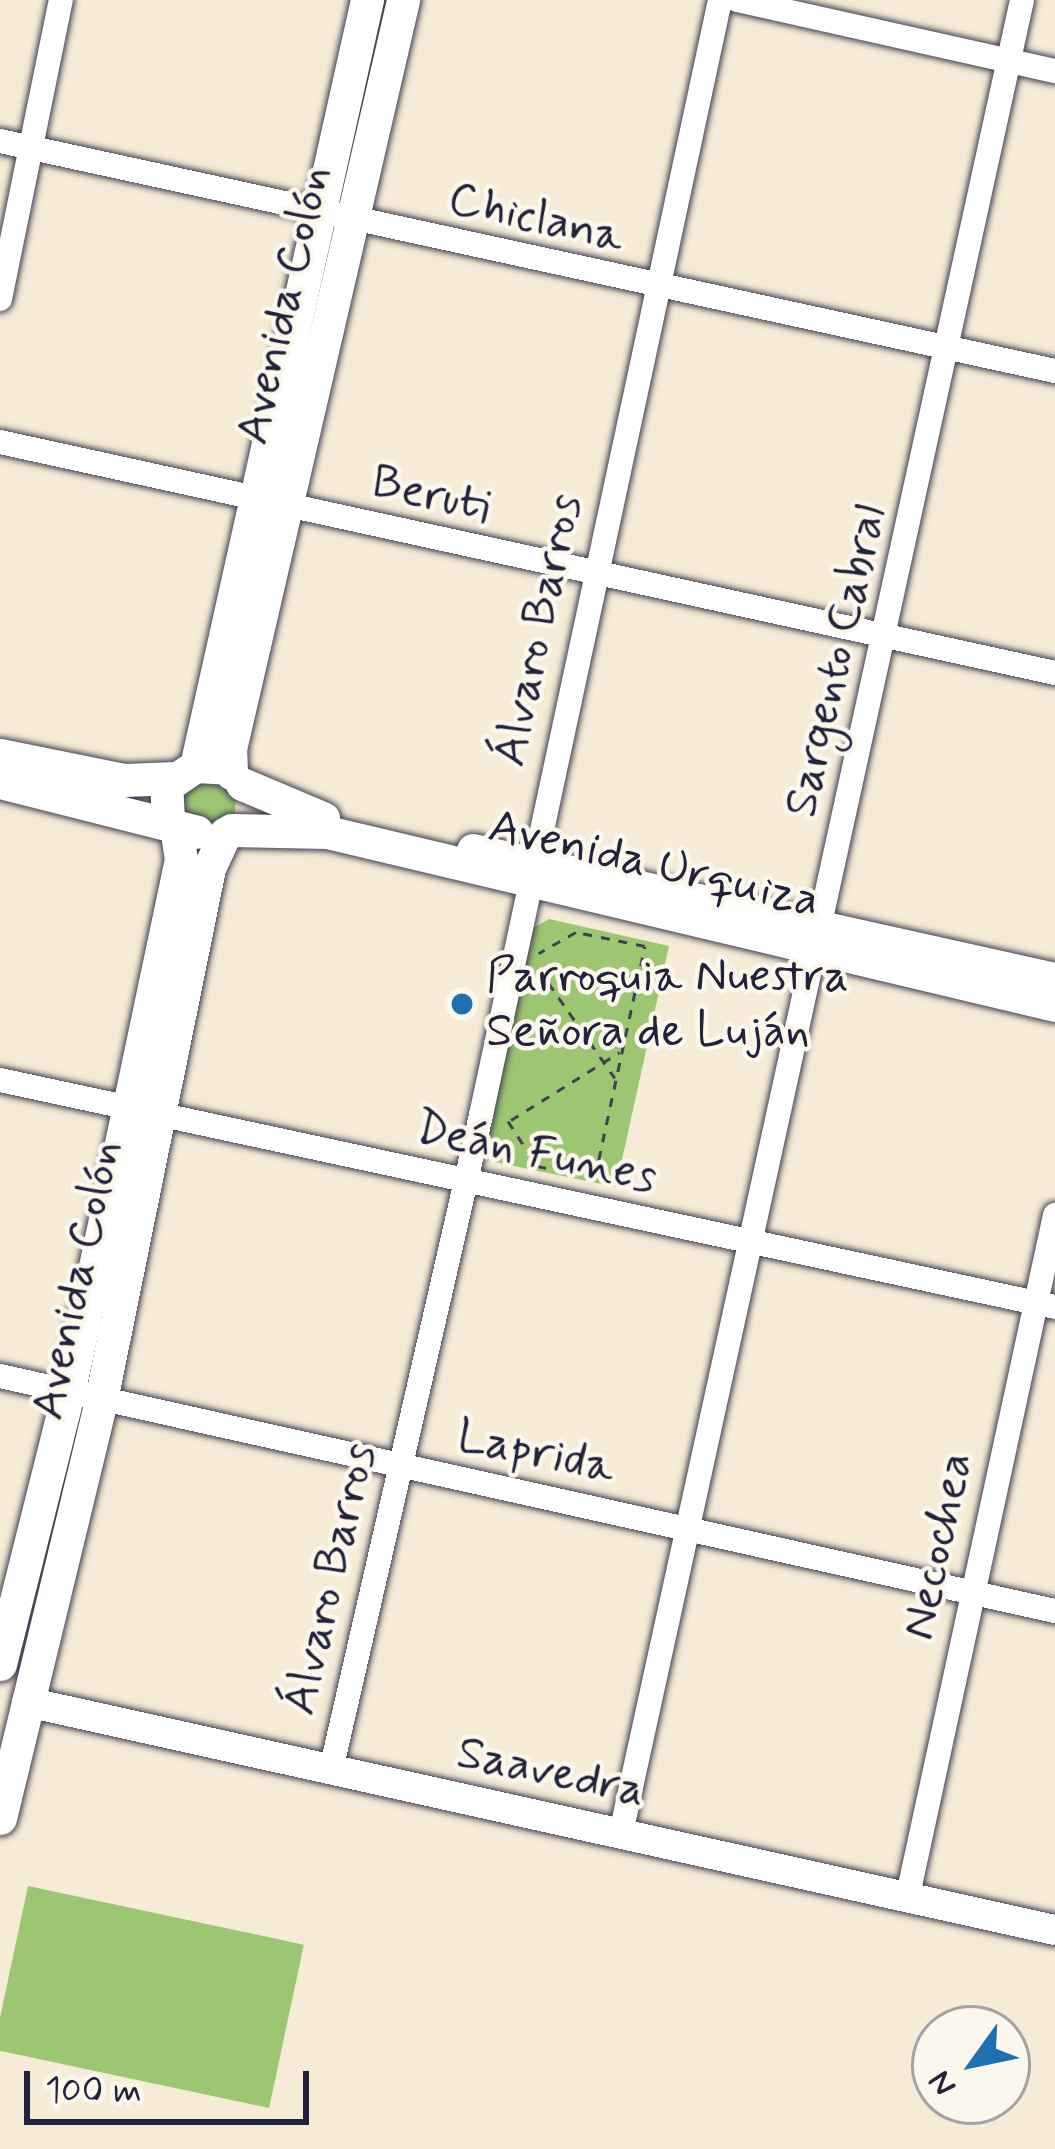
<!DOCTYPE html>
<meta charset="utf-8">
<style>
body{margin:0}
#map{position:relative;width:1055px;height:2149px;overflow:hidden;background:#f5ebd6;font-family:Mynerve,sans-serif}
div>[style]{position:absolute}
.green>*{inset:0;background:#9cc672;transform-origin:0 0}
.path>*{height:3px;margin-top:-1.5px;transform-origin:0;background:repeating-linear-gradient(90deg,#424052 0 9px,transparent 0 18px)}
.roads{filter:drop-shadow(0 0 3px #424052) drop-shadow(0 0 3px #424052)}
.minor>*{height:24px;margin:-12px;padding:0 12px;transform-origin:12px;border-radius:12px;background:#fff}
.tertiary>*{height:30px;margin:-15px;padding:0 15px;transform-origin:15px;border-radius:15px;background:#fff}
.secondary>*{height:33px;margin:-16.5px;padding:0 16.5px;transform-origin:16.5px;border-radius:16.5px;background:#fff}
.dots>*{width:33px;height:33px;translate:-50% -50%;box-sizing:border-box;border:6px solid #fbf7ec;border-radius:50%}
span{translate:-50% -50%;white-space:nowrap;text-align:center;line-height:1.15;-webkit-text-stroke:9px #fbf7ec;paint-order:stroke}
.street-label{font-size:48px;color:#22223b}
.poi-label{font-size:48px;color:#22223b}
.left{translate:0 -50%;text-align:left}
.north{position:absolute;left:911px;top:2005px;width:120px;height:120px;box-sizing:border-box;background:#fbf7ec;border:3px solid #a4a2a5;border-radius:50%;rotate:237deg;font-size:33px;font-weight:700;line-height:48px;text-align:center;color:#22223b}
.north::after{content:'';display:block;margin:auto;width:42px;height:54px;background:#1f6fb2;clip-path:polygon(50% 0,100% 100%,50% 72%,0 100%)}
.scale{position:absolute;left:24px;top:2071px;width:285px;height:54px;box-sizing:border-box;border:6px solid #22223b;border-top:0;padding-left:15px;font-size:36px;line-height:42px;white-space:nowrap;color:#22223b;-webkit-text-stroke:9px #fbf7ec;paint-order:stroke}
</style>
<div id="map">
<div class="green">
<i style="clip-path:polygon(184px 780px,223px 782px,236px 796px,235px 813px,214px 824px,182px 815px)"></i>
<i style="clip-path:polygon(549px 919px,669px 946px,616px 1187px,495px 1162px,485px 1148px,528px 931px)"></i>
<i style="left:72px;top:1428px;width:7px;height:322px;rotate:8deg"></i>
<i style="left:28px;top:1886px;width:282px;height:167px;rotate:12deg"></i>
</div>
<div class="path">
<i style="left:538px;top:968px;width:134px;rotate:55deg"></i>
<i style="left:511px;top:1120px;width:128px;rotate:-32deg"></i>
<i style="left:508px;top:1121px;width:54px;rotate:57.2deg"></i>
<i style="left:537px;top:1166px;width:59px;rotate:10.7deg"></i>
<i style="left:595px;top:1177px;width:236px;rotate:-77.8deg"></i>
<i style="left:645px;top:946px;width:70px;rotate:-168.5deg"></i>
<i style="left:576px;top:932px;width:43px;rotate:150.4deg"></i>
</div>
<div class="roads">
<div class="minor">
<i style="left:737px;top:0;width:326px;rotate:12.6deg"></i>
<i style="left:0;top:141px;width:1080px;rotate:12.3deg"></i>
<i style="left:0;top:299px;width:305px;rotate:-78.5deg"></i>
<i style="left:0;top:442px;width:1080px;rotate:12.35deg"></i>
<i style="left:0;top:1080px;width:1079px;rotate:12.14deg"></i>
<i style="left:0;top:1376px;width:1081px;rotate:12.56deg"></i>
<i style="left:331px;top:1770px;width:672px;rotate:-77.1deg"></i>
<i style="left:481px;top:1115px;width:1140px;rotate:-77.9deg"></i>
<i style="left:621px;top:1833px;width:1876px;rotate:-77.66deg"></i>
<i style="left:908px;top:1895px;width:696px;rotate:-77.8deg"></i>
</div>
<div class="tertiary">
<i style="left:27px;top:1702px;width:1053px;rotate:12.51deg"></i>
</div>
<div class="secondary">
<i style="left:0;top:755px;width:126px;rotate:11.4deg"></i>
<i style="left:124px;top:780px;width:51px;rotate:-2.2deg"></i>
<i style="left:196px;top:766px;width:785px;rotate:-77.42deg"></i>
<i style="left:231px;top:773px;width:24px;rotate:-92deg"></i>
<i style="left:230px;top:749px;width:769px;rotate:-76.99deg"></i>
<i style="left:0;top:782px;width:203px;rotate:14.2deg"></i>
<i style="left:242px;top:784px;width:88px;rotate:22.8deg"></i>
<i style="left:168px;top:819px;width:33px;rotate:-93deg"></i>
<i style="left:166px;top:786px;width:36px;rotate:-34deg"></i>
<i style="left:196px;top:766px;width:22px;rotate:3deg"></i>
<i style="left:231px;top:830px;width:96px;rotate:1.2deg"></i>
<i style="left:327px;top:832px;width:748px;rotate:13.37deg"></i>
<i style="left:473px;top:850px;width:596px;rotate:12.5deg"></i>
<i style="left:0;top:1664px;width:283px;rotate:-75.9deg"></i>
<i style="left:69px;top:1390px;width:543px;rotate:-78.09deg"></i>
<i style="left:181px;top:859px;width:33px;rotate:-99deg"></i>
<i style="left:0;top:1818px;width:430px;rotate:-76.4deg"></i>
<i style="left:101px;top:1400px;width:543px;rotate:-78.52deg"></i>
<i style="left:209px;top:868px;width:38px;rotate:-65deg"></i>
</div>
</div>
<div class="dots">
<i style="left:462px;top:1004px;background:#1f6fb2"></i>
</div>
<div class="street-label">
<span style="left:536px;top:218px;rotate:13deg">Chiclana</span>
<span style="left:284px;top:305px;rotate:-77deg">Avenida Colón</span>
<span style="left:431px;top:495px;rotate:13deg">Beruti</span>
<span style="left:538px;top:630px;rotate:-78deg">Álvaro Barros</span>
<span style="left:836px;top:661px;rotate:-77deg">Sargento Cabral</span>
<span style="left:654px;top:864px;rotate:13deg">Avenida Urquiza</span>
<span style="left:536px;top:1153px;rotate:12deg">Deán Funes</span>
<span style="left:77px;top:1280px;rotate:-78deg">Avenida Colón</span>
<span style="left:536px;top:1452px;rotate:12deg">Laprida</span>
<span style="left:938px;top:1546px;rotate:-78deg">Necochea</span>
<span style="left:330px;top:1579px;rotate:-77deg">Álvaro Barros</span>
<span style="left:551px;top:1772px;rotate:12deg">Saavedra</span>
</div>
<div class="poi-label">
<span class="left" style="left:486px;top:1004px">Parroquia Nuestra<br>Señora de Luján</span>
</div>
<div class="north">N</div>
<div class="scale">100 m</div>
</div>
